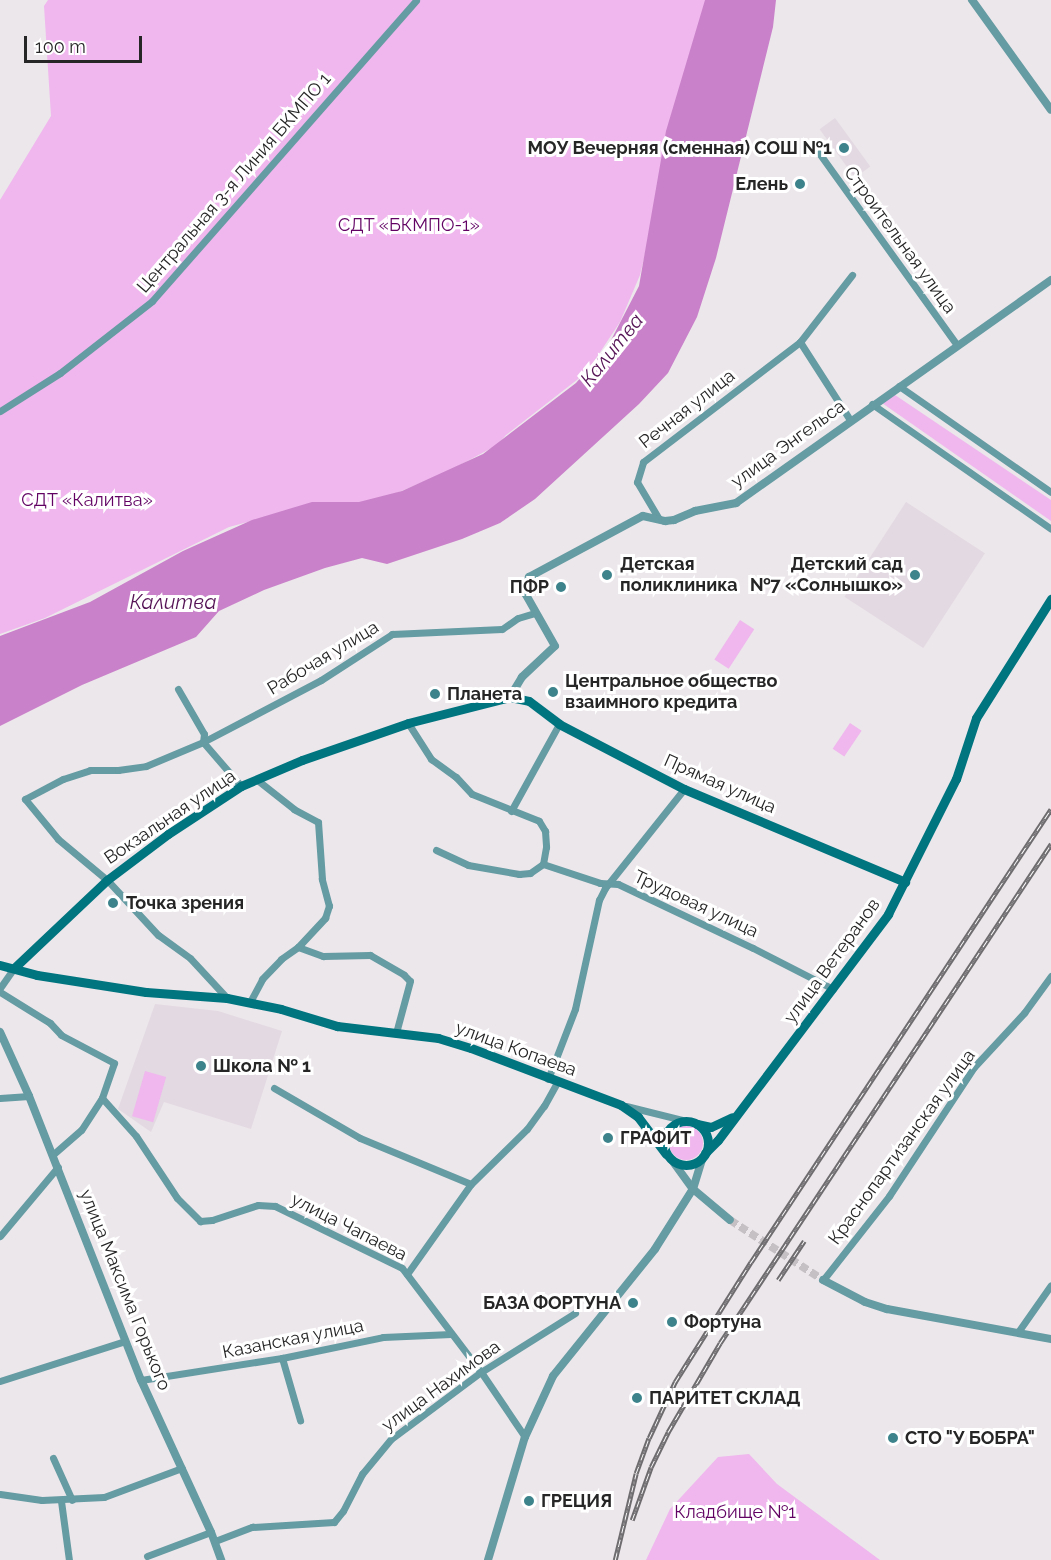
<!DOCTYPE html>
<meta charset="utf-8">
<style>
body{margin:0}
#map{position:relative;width:1051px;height:1560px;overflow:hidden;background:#ece7eb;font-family:Raleway,sans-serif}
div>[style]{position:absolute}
.built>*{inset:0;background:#e3d9e2;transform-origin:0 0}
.green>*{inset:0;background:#efb7ed;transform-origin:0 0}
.round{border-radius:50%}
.water>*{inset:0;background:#c981c9}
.tertiary-tunnel>*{height:8px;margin-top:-4px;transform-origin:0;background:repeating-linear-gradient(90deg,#c5c0c4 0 8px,transparent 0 12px)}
.minor>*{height:7px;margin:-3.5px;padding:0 3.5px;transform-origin:3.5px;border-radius:3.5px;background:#659ba2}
.tertiary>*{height:8px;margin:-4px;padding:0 4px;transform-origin:4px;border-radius:4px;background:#659ba2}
.secondary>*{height:9px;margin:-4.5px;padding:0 4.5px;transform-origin:4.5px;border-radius:4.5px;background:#00747f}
.secondary>.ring{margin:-4.5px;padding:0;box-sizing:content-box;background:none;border:9px solid #00747f;border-radius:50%}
.rail>*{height:4.5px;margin-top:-2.25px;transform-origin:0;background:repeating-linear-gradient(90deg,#fff 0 7px,#6e6c6e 0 14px);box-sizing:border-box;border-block:2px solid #6e6c6e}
.dots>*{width:16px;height:16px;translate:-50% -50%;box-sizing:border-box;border:3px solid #fff;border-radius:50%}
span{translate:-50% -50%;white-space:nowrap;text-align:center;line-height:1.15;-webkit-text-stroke:6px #fff;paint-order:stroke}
.poi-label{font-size:18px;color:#272627;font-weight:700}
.right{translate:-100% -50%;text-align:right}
.left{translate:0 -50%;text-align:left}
.street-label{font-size:18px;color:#272627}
.park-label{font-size:18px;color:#620364}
.water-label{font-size:20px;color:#551356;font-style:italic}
.scale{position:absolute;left:24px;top:36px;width:118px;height:27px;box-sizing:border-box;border:3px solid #272627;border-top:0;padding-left:8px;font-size:18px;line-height:21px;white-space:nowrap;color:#272627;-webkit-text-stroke:4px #fff;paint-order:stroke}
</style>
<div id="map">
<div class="built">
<i style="left:835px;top:118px;width:60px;height:19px;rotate:54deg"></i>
<i style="left:906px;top:502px;width:94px;height:113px;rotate:33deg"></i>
<i style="clip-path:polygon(155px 1004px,218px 1011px,282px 1031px,251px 1129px,164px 1102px,151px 1132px,118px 1109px)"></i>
</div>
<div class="green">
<i style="clip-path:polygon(48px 0,706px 0,640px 275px,620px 322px,587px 372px,506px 435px,497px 445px,449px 471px,387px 497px,335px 509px,274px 515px,229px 527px,45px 618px,0 634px,0 200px,51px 116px,44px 6px)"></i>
<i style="clip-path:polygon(895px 395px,1051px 500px,1051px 521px,882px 403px)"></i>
<i style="left:740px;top:620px;width:17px;height:47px;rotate:33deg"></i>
<i style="left:850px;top:723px;width:14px;height:31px;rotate:34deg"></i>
<i style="left:145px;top:1071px;width:22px;height:47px;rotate:16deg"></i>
<i class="round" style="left:669px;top:1126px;width:34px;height:34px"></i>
<i style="clip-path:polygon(749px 1454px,777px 1484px,880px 1560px,646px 1560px,670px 1509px,718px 1457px)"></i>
</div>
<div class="water">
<i style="clip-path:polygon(705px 0,776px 0,773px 27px,716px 258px,697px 317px,668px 373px,639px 404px,535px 499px,500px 523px,462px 539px,387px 564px,362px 558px,325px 568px,264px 590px,219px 611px,196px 637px,82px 685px,0 726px,0 636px,90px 602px,183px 551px,252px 520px,312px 502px,359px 502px,402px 491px,483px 454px,576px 383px,608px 346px,639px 286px,666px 131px)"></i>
</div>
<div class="tertiary-tunnel">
<i style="left:730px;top:1220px;width:111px;rotate:32.8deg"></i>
</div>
<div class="minor">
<i style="left:819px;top:153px;width:236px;rotate:54.3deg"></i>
<i style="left:800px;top:342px;width:93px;rotate:57.3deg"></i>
<i style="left:899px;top:386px;width:185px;rotate:34.9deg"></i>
<i style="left:872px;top:404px;width:218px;rotate:34.9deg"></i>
<i style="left:0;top:411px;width:71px;rotate:-32.3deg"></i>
<i style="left:60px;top:373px;width:117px;rotate:-38deg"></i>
<i style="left:152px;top:301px;width:400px;rotate:-48.7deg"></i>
<i style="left:659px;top:519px;width:43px;rotate:-120.7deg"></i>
<i style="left:637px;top:482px;width:21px;rotate:-73deg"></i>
<i style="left:643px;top:462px;width:198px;rotate:-37.4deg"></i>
<i style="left:800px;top:342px;width:85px;rotate:-52.2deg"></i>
<i style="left:178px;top:689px;width:52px;rotate:60deg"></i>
<i style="left:204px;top:734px;width:8px;rotate:97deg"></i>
<i style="left:203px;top:742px;width:58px;rotate:49.2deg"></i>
<i style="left:408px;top:723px;width:43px;rotate:57.4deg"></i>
<i style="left:431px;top:759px;width:31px;rotate:36deg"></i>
<i style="left:456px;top:777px;width:23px;rotate:47deg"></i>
<i style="left:472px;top:794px;width:72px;rotate:21.9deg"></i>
<i style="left:539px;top:821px;width:12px;rotate:59deg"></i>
<i style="left:545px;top:831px;width:16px;rotate:86deg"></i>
<i style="left:546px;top:847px;width:17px;rotate:100deg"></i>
<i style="left:511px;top:811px;width:99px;rotate:-61.1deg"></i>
<i style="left:436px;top:850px;width:35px;rotate:25deg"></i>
<i style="left:468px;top:865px;width:52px;rotate:10deg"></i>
<i style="left:519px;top:874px;width:11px;rotate:-5deg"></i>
<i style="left:530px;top:873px;width:16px;rotate:-35deg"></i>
<i style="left:543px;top:864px;width:60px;rotate:18.4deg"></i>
<i style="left:600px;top:883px;width:18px;rotate:3deg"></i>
<i style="left:618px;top:884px;width:149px;rotate:25.4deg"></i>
<i style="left:753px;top:948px;width:90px;rotate:27.1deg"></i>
<i style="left:298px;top:947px;width:27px;rotate:20deg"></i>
<i style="left:323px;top:956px;width:47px;rotate:-1.2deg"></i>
<i style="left:370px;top:955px;width:39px;rotate:30deg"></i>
<i style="left:404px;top:975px;width:8px;rotate:45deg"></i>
<i style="left:410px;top:981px;width:54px;rotate:105.1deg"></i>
<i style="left:0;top:988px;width:24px;rotate:-55deg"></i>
<i style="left:0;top:992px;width:59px;rotate:31.8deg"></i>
<i style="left:50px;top:1023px;width:16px;rotate:47deg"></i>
<i style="left:61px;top:1035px;width:60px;rotate:27.8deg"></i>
<i style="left:114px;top:1063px;width:37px;rotate:109deg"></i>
<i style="left:102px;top:1098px;width:38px;rotate:123deg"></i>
<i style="left:81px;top:1130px;width:37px;rotate:139deg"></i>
<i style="left:227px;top:998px;width:54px;rotate:-132.8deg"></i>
<i style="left:190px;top:958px;width:39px;rotate:-144deg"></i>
<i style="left:158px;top:935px;width:75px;rotate:-132.8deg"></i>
<i style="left:107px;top:880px;width:64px;rotate:-140.1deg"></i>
<i style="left:58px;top:839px;width:52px;rotate:-129.5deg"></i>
<i style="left:25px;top:799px;width:43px;rotate:-27.8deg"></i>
<i style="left:63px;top:779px;width:28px;rotate:-18deg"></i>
<i style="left:90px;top:770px;width:28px"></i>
<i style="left:118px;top:770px;width:28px;rotate:-8deg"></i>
<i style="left:146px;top:766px;width:62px;rotate:-22.8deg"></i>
<i style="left:203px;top:742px;width:133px;rotate:-27.7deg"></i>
<i style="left:321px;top:680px;width:85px;rotate:-32.9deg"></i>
<i style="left:392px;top:634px;width:110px;rotate:-2.6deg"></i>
<i style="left:502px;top:629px;width:19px;rotate:-35deg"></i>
<i style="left:518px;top:618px;width:17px;rotate:-17deg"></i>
<i style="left:250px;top:1002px;width:26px;rotate:-62deg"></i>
<i style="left:262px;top:979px;width:28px;rotate:-46deg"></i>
<i style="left:281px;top:959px;width:21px;rotate:-35deg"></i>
<i style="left:298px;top:947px;width:40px;rotate:-47deg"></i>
<i style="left:325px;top:918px;width:13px;rotate:-72deg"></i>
<i style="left:329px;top:906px;width:28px;rotate:-105deg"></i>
<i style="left:322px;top:879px;width:57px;rotate:-94deg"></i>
<i style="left:318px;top:822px;width:27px;rotate:-152deg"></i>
<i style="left:294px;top:809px;width:48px;rotate:-141.7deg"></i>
<i style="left:548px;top:1079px;width:75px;rotate:-68.9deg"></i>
<i style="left:575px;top:1009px;width:112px;rotate:-77.6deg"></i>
<i style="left:599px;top:900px;width:13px;rotate:-63deg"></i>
<i style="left:605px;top:888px;width:127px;rotate:-51.4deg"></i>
<i style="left:274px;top:1088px;width:99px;rotate:30.2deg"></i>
<i style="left:360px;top:1138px;width:120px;rotate:22.5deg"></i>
<i style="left:0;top:1098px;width:29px;rotate:-4deg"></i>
<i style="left:102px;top:1098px;width:51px;rotate:48.2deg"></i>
<i style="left:136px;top:1136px;width:74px;rotate:56.5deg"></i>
<i style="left:177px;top:1198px;width:33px;rotate:45deg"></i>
<i style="left:200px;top:1221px;width:12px;rotate:-5deg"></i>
<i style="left:212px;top:1220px;width:48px;rotate:-18.1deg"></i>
<i style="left:258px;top:1205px;width:17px;rotate:3deg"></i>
<i style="left:275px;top:1206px;width:141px;rotate:26deg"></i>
<i style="left:402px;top:1268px;width:131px;rotate:52.8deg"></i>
<i style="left:481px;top:1372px;width:78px;rotate:55.9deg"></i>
<i style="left:626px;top:1106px;width:66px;rotate:14deg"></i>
<i style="left:0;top:1236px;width:90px;rotate:-50deg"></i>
<i style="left:407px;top:1274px;width:110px;rotate:-54.6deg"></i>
<i style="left:471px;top:1184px;width:78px;rotate:-44.5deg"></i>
<i style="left:527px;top:1129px;width:29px;rotate:-54deg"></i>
<i style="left:544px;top:1106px;width:26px;rotate:-61deg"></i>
<i style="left:823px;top:1280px;width:107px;rotate:-51.8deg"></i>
<i style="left:889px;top:1196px;width:154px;rotate:-56.6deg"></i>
<i style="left:974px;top:1067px;width:74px;rotate:-47.2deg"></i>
<i style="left:1024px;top:1013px;width:46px;rotate:-53.9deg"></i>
<i style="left:1018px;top:1332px;width:57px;rotate:-54.9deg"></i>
<i style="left:282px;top:1358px;width:65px;rotate:73.8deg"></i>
<i style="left:141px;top:1380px;width:143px;rotate:-8.9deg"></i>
<i style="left:282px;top:1358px;width:103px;rotate:-11.7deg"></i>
<i style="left:383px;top:1337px;width:68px;rotate:-2.5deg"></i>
<i style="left:0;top:1381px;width:131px;rotate:-17.7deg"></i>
<i style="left:53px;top:1458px;width:46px;rotate:65.7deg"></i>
<i style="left:0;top:1494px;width:42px;rotate:8.1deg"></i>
<i style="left:42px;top:1500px;width:62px;rotate:-2.8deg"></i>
<i style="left:104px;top:1497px;width:83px;rotate:-20.4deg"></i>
<i style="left:61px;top:1501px;width:60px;rotate:82.3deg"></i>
<i style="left:215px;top:1541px;width:40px;rotate:-21deg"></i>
<i style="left:252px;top:1527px;width:82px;rotate:-3.5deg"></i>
<i style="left:334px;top:1522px;width:14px;rotate:-51deg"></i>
<i style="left:343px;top:1511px;width:42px;rotate:-62.8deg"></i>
<i style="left:362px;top:1474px;width:45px;rotate:-50.4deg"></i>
<i style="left:391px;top:1439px;width:112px;rotate:-36.7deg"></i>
<i style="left:481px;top:1372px;width:111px;rotate:-32.1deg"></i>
<i style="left:147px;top:1556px;width:68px;rotate:-20.6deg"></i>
</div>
<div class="tertiary">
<i style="left:972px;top:0;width:135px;rotate:54.3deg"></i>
<i style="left:510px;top:697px;width:23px;rotate:-59deg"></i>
<i style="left:522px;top:677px;width:45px;rotate:-43.2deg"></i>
<i style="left:555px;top:646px;width:61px;rotate:-119.5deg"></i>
<i style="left:525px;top:593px;width:8px;rotate:-90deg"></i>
<i style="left:525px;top:585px;width:9px;rotate:-63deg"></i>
<i style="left:529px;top:577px;width:129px;rotate:-28.2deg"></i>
<i style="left:643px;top:516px;width:23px;rotate:13deg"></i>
<i style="left:665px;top:521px;width:9px;rotate:-6deg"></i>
<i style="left:674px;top:520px;width:23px;rotate:-23deg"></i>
<i style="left:695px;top:511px;width:42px;rotate:-11deg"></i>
<i style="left:736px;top:503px;width:386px;rotate:-35.3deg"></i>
<i style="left:0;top:1032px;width:70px;rotate:65.6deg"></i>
<i style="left:29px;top:1096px;width:305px;rotate:68.5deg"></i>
<i style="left:141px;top:1380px;width:167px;rotate:65.3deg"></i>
<i style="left:211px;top:1532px;width:30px;rotate:70deg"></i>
<i style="left:671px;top:1159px;width:37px;rotate:54deg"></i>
<i style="left:693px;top:1189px;width:48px;rotate:40deg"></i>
<i style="left:823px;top:1280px;width:47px;rotate:27.6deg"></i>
<i style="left:865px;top:1302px;width:23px;rotate:18deg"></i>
<i style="left:887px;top:1309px;width:167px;rotate:10.4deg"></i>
<i style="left:488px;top:1560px;width:128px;rotate:-73.3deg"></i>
<i style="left:525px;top:1437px;width:67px;rotate:-65.3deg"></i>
<i style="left:553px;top:1376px;width:163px;rotate:-51.2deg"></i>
<i style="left:655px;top:1249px;width:71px;rotate:-57.7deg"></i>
<i style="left:693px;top:1189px;width:34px;rotate:-73deg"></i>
</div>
<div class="secondary">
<i style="left:0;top:965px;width:38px;rotate:15deg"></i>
<i style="left:37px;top:975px;width:110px;rotate:8.9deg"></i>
<i style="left:146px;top:992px;width:81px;rotate:4.2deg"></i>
<i style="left:227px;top:998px;width:55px;rotate:11.5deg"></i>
<i style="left:281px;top:1009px;width:59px;rotate:16.9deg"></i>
<i style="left:337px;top:1026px;width:102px;rotate:6.8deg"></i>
<i style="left:438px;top:1038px;width:34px;rotate:17deg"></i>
<i style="left:471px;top:1048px;width:160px;rotate:20.8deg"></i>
<i style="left:621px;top:1105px;width:21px;rotate:35deg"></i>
<i style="left:638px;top:1117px;width:46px;rotate:52.9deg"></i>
<i style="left:14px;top:968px;width:128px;rotate:-43.4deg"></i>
<i style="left:107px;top:880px;width:76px;rotate:-37deg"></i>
<i style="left:168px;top:834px;width:87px;rotate:-33.3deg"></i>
<i style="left:241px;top:786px;width:66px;rotate:-23.1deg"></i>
<i style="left:302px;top:760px;width:112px;rotate:-19.2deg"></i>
<i style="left:408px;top:723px;width:105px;rotate:-14.3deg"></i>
<i style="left:510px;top:697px;width:19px;rotate:12deg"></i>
<i style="left:529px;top:701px;width:38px;rotate:37deg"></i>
<i style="left:559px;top:724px;width:141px;rotate:27.5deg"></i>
<i style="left:684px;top:789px;width:240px;rotate:22.8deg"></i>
<i class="ring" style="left:664px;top:1121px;width:35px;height:35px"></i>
<i style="left:697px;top:1124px;width:14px;rotate:12deg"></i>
<i style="left:711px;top:1127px;width:23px;rotate:-25deg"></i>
<i style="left:705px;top:1153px;width:18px;rotate:-45deg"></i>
<i style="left:718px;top:1140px;width:283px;rotate:-53deg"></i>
<i style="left:888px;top:914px;width:151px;rotate:-63.3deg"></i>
<i style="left:956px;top:779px;width:64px;rotate:-71.8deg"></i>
<i style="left:976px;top:718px;width:141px;rotate:-57.8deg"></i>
</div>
<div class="rail">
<i style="left:778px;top:1280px;width:47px;rotate:-56.3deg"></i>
<i style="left:632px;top:1520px;width:56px;rotate:-70.3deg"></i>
<i style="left:651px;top:1467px;width:39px;rotate:-64deg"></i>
<i style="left:668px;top:1432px;width:103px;rotate:-59.7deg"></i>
<i style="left:720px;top:1343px;width:599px;rotate:-56.44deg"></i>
<i style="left:615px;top:1560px;width:89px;rotate:-76.4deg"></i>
<i style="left:636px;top:1473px;width:37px;rotate:-70deg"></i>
<i style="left:649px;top:1438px;width:62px;rotate:-65.1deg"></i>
<i style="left:675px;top:1382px;width:142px;rotate:-57.7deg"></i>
<i style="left:751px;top:1262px;width:543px;rotate:-56.49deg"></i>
</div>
<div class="dots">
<i style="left:844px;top:148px;background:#3c838c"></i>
<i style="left:800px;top:184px;background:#3c838c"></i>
<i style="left:607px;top:575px;background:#3c838c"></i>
<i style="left:915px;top:575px;background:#3c838c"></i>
<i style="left:561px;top:587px;background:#3c838c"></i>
<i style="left:553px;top:692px;background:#3c838c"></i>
<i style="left:435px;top:694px;background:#3c838c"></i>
<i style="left:113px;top:903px;background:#3c838c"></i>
<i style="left:201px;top:1066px;background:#3c838c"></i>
<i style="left:608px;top:1138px;background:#3c838c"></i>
<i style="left:633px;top:1303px;background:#3c838c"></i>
<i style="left:672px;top:1322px;background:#3c838c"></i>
<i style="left:637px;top:1398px;background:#3c838c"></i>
<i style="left:893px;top:1438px;background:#3c838c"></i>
<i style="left:529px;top:1501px;background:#3c838c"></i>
</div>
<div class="poi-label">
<span class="right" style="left:832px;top:148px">МОУ Вечерняя (сменная) СОШ №1</span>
<span class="right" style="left:788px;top:184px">Елень</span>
<span class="left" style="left:620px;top:575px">Детская<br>поликлиника</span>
<span class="right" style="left:903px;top:575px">Детский сад<br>№7 «Солнышко»</span>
<span class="right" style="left:549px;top:587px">ПФР</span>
<span class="left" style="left:565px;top:692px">Центральное общество<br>взаимного кредита</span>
<span class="left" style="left:447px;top:694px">Планета</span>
<span class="left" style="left:126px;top:903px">Точка зрения</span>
<span class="left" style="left:213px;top:1066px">Школа № 1</span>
<span class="left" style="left:620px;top:1138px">ГРАФИТ</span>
<span class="right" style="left:621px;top:1303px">БАЗА ФОРТУНА</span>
<span class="left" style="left:684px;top:1322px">Фортуна</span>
<span class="left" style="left:649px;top:1398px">ПАРИТЕТ СКЛАД</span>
<span class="left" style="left:905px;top:1438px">СТО "У БОБРА"</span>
<span class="left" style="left:541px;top:1501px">ГРЕЦИЯ</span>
</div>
<div class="street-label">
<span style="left:234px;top:183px;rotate:-49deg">Центральная 3-я Линия БКМПО 1</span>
<span style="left:900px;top:240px;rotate:54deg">Строительная улица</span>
<span style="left:687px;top:409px;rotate:-38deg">Речная улица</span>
<span style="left:788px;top:444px;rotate:-36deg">улица Энгельса</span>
<span style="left:323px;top:658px;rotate:-31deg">Рабочая улица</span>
<span style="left:720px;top:784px;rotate:24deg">Прямая улица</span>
<span style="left:170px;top:817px;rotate:-34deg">Вокзальная улица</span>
<span style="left:696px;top:904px;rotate:25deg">Трудовая улица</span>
<span style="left:832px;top:961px;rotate:-54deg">улица Ветеранов</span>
<span style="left:516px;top:1049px;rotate:20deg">улица Копаева</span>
<span style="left:902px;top:1147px;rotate:-54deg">Краснопартизанская улица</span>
<span style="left:349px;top:1227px;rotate:27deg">улица Чапаева</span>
<span style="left:125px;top:1290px;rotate:68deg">улица Максима Горького</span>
<span style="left:293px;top:1339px;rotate:-11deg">Казанская улица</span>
<span style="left:441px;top:1386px;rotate:-36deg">улица Нахимова</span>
</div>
<div class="park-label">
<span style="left:409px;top:225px">СДТ «БКМПО-1»</span>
<span style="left:87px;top:500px">СДТ «Калитва»</span>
<span style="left:735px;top:1512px">Кладбище №1</span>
</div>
<div class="water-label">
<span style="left:612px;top:350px;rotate:-51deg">Калитва</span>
<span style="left:173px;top:602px">Калитва</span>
</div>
<div class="scale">100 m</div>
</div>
